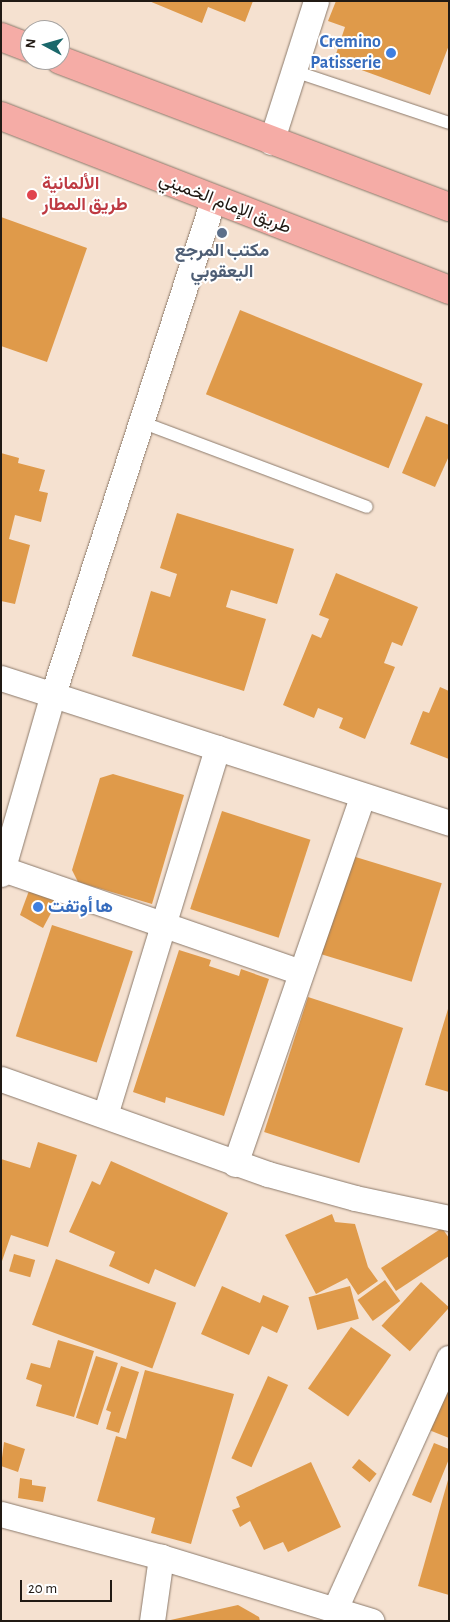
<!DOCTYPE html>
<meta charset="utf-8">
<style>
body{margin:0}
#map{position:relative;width:450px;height:1622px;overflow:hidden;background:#f5e1d0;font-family:"Alegreya Sans",Vazirmatn,sans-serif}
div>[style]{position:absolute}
.building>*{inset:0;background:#df9a4a;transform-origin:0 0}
.roads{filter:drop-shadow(0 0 1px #8c7a6b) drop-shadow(0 0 1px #8c7a6b)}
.lane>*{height:12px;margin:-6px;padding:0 6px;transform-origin:6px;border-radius:6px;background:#fff}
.street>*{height:25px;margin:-12.5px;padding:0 12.5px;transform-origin:12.5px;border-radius:12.5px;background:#fff}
.highway>*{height:28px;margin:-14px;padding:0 14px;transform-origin:14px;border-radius:14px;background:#f5aca6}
.dots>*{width:14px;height:14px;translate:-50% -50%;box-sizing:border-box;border:2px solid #fff;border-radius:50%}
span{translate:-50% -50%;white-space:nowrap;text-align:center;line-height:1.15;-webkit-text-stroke:4px #fff;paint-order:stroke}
.shop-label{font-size:18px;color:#366cbe;font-weight:700}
.right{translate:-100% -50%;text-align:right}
.left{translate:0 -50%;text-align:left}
.health-label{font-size:18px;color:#be3a42;font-weight:700}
.street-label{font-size:18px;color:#211a14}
.service-label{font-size:18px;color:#4e5e75;font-weight:700}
.frame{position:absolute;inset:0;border:2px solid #211a14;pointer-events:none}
.north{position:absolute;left:20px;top:20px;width:50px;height:50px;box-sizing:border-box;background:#fff;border:1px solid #a6a3a1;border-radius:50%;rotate:276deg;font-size:14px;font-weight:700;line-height:20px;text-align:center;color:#211a14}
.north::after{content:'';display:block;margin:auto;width:18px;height:22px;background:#1b686b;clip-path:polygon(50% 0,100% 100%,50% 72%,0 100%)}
.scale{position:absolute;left:20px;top:1580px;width:92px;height:22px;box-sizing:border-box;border:2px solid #211a14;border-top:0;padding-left:6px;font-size:15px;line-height:18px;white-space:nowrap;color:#211a14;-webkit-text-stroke:4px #fff;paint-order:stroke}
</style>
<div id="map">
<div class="building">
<i style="clip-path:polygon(149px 1px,253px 1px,245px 22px,208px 7px,202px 23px)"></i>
<i style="clip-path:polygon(336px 1px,449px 1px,449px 45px,430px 95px,334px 60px,345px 27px,328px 21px)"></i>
<i style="clip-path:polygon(1px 217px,87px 248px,47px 362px,1px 346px)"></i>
<i style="left:240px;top:310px;width:197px;height:91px;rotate:22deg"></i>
<i style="clip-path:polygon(426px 416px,449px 425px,449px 456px,435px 487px,402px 473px)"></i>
<i style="clip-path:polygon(1px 453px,19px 458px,18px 463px,45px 470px,39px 491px,48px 493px,41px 522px,15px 515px,9px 539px,30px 545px,15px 604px,1px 601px)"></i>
<i style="clip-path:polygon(177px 513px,294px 549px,277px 604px,231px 590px,226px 607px,266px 619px,244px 691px,132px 656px,151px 591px,170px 597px,177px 574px,160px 568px)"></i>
<i style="clip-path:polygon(336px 573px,418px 607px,402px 646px,392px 642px,384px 663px,395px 667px,365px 739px,339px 728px,343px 718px,318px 708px,314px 718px,283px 705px,312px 634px,321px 638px,329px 619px,319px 615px)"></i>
<i style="clip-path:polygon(440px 687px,449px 691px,449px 759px,410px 744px,423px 711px,429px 713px)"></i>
<i style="clip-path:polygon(113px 774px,184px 795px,152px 904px,78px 882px,72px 870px,100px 778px)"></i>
<i style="left:222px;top:811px;width:93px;height:103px;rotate:18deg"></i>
<i style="left:349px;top:855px;width:97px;height:103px;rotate:17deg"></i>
<i style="clip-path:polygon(30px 888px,58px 900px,43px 928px,20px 915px)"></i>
<i style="left:52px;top:925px;width:85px;height:117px;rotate:18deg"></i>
<i style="clip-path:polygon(179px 950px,211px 960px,209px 966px,239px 976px,241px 969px,269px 979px,224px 1116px,166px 1097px,165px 1103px,133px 1092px)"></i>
<i style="left:308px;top:997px;width:100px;height:142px;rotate:18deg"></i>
<i style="clip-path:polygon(448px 1009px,449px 1010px,449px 1092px,425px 1085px)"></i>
<i style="clip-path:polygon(38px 1142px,77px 1155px,48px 1247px,11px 1235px,1px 1264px,1px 1159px,30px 1168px)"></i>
<i style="clip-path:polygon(111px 1161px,228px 1213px,195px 1287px,155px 1269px,149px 1284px,109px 1266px,115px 1252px,69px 1232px,92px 1181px,100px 1185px)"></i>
<i style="clip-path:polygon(332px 1214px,335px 1222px,355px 1224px,368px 1267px,378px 1281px,358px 1295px,347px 1278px,316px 1294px,285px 1235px)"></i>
<i style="clip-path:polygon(442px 1228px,449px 1238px,449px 1256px,396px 1291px,381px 1268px)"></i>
<i style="left:14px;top:1254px;width:22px;height:18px;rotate:16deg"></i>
<i style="left:56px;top:1259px;width:128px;height:70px;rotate:20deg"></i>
<i style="left:385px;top:1280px;width:26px;height:34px;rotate:54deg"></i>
<i style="left:421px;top:1282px;width:38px;height:59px;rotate:42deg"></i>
<i style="clip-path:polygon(222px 1286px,260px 1303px,263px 1295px,289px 1306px,277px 1333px,262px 1326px,249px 1355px,201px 1334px)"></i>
<i style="left:350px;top:1286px;width:34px;height:43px;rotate:75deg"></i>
<i style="left:351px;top:1327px;width:49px;height:75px;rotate:35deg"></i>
<i style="clip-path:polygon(58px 1340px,94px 1351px,74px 1417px,36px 1406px,42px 1385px,26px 1379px,31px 1363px,50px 1368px)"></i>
<i style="left:96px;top:1356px;width:23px;height:65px;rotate:18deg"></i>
<i style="clip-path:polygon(449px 1365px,449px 1438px,424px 1428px)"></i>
<i style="clip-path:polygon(121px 1366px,139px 1372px,119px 1433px,106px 1429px,111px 1412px,106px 1410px)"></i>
<i style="clip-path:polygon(145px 1370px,234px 1394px,191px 1544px,151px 1533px,155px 1518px,97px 1501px,116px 1436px,126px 1439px)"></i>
<i style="left:268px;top:1376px;width:22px;height:90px;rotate:24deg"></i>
<i style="clip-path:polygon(4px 1442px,25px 1449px,18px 1472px,1px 1466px)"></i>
<i style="clip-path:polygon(434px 1443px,449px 1449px,449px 1459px,431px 1503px,412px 1495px)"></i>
<i style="left:359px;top:1459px;width:23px;height:11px;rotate:40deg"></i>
<i style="clip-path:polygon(311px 1462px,341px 1527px,288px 1552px,283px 1542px,264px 1550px,250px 1521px,240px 1527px,232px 1510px,240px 1507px,236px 1497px)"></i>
<i style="clip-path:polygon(20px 1478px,32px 1480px,32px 1485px,46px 1487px,43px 1502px,18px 1498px)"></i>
<i style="clip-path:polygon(448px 1480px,449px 1480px,449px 1595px,418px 1586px)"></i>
<i style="clip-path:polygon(238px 1605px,259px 1617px,260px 1621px,166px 1621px)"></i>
</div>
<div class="roads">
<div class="lane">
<i style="left:294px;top:71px;width:163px;rotate:18.5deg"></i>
<i style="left:141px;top:422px;width:241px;rotate:20.6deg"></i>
</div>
<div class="street">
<i style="left:271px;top:142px;width:148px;rotate:-72.3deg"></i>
<i style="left:1px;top:678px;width:471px;rotate:17.9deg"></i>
<i style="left:3px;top:869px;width:314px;rotate:19.1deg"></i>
<i style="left:1px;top:874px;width:187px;rotate:-73.9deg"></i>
<i style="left:53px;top:694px;width:519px;rotate:-72.05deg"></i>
<i style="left:1px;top:1079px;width:283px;rotate:19.6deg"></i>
<i style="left:268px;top:1174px;width:90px;rotate:15.4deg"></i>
<i style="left:355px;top:1198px;width:96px;rotate:12deg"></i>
<i style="left:105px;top:1115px;width:384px;rotate:-73deg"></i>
<i style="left:235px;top:1164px;width:388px;rotate:-70.9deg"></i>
<i style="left:1px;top:1514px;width:166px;rotate:15deg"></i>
<i style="left:161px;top:1557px;width:220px;rotate:16.9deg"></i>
<i style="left:334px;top:1611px;width:278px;rotate:-65.6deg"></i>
<i style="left:152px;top:1621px;width:65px;rotate:-82deg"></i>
</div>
<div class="highway">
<i style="left:1px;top:37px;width:31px;rotate:21deg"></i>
<i style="left:60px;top:60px;width:416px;rotate:20.7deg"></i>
<i style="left:1px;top:116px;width:481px;rotate:21.2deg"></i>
</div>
</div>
<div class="dots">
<i style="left:391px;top:53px;background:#3f7fe0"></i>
<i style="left:32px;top:195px;background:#e0444e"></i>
<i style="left:222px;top:233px;background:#5c6f8a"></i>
<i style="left:38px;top:907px;background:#3f7fe0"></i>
</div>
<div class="shop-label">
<span class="right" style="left:381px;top:53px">Cremino<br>Patisserie</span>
<span class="left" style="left:48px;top:907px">ها أوتفت</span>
</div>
<div class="health-label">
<span class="left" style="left:42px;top:195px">الألمانية<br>طريق المطار</span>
</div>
<div class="street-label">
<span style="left:225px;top:204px;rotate:21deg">طريق الإمام الخميني</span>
</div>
<div class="service-label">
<span style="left:222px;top:262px">مكتب المرجع<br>اليعقوبي</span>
</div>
<div class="frame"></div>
<div class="north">N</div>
<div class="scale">20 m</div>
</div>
